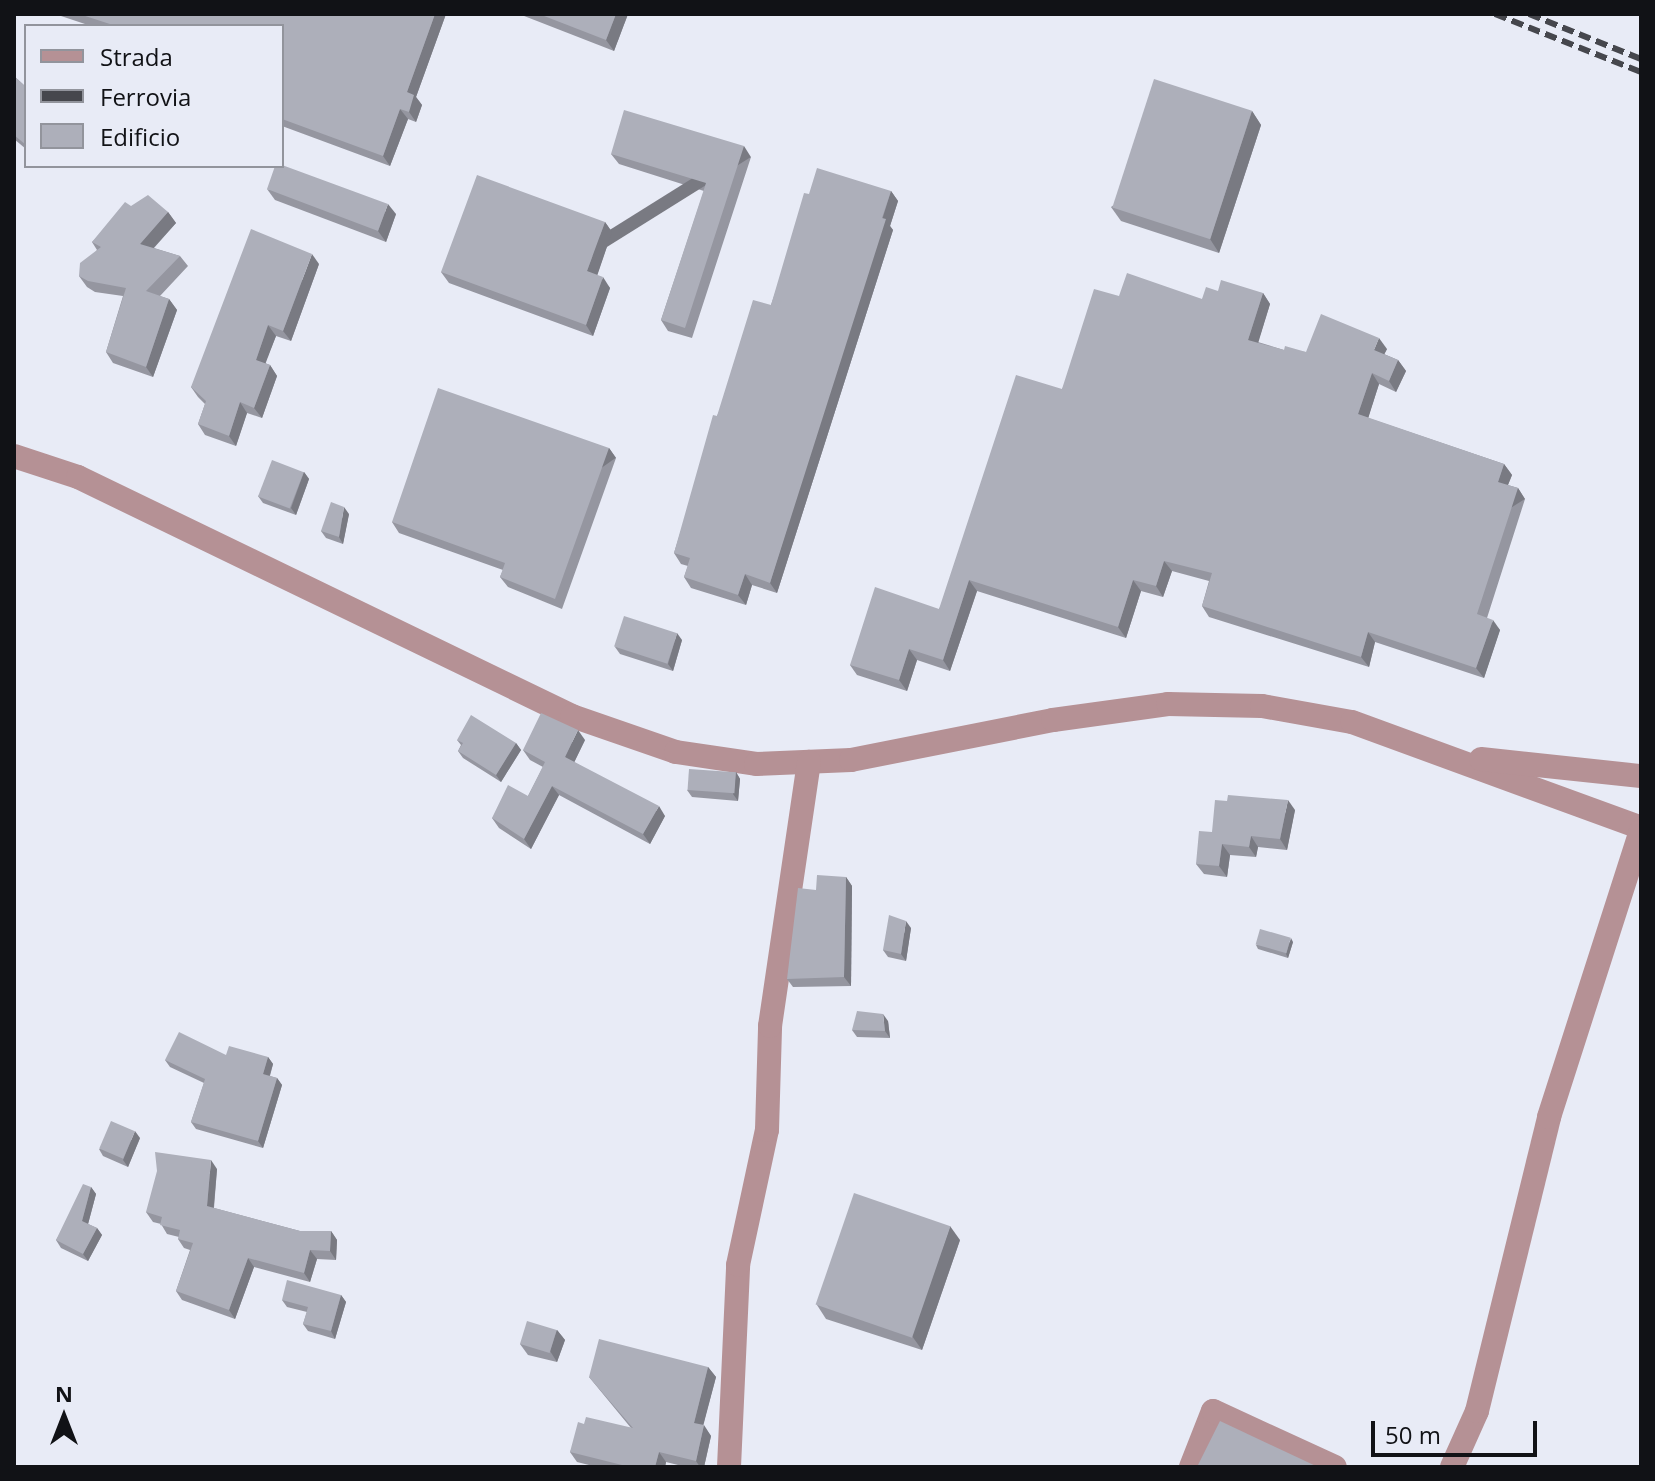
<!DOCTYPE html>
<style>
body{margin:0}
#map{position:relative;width:1655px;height:1481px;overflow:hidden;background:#e8ebf6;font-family:"Open Sans",sans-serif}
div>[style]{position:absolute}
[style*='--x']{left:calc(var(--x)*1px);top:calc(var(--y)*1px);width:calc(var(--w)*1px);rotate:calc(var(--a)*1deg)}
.minor>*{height:24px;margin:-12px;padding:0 12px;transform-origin:12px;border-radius:12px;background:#b59195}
.rail>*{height:6px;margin-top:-3px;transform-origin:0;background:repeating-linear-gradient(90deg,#46474d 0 12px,transparent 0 18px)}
.wall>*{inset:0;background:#9596a0}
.shaded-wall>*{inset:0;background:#797a82;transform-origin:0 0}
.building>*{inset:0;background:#adafba;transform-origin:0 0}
span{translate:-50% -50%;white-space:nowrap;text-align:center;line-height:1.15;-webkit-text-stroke:6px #e8ebf6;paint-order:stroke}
.frame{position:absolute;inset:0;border:16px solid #111216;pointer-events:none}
.legend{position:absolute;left:24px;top:24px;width:260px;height:144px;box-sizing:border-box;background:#e8ebf6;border:2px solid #92949c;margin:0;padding:10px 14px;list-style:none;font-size:24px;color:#111216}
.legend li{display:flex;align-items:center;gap:16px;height:40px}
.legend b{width:40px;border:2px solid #92949c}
.north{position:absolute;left:24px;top:1377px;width:80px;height:80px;-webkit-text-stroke:6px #e8ebf6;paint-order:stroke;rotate:0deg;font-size:22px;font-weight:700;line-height:32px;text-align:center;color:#111216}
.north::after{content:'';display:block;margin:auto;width:28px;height:36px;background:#111216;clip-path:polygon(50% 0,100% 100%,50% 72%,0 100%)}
.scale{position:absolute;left:1371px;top:1421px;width:166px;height:36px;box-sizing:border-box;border:4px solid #111216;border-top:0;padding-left:10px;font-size:24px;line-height:28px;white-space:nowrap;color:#111216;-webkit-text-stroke:6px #e8ebf6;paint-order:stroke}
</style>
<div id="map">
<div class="minor">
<div style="--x:14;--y:456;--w:67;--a:18.2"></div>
<div style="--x:78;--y:477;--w:549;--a:25.82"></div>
<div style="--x:572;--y:716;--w:110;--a:19.1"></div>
<div style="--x:676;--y:752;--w:81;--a:8.5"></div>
<div style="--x:756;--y:764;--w:95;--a:-2.4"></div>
<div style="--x:851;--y:760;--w:206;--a:-11.2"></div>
<div style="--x:1053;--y:720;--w:116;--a:-7.9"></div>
<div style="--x:1168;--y:704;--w:94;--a:1.2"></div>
<div style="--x:1262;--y:706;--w:91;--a:10.1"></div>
<div style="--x:1352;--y:722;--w:308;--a:20.1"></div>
<div style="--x:1481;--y:759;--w:161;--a:6.1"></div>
<div style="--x:729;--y:1467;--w:202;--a:-87.4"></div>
<div style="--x:738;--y:1265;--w:138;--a:-77.9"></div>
<div style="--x:767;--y:1130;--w:104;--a:-88.3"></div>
<div style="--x:770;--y:1026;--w:267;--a:-81.6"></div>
<div style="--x:1191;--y:1467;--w:60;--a:-68.6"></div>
<div style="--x:1213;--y:1411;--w:134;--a:24.7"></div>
<div style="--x:1452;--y:1467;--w:61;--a:-65.9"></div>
<div style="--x:1477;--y:1411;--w:303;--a:-76.2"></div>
<div style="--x:1549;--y:1117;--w:300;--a:-72.2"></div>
</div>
<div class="rail">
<div style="--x:1495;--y:14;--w:157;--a:21.7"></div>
<div style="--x:1529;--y:14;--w:121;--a:21.9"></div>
</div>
<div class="wall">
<div style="clip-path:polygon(55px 14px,446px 14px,416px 97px,422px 105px,416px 122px,408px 119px,390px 166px,282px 126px,282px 26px,91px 26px)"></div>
<div style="clip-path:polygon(519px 14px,628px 14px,614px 51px)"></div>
<div style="clip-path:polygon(14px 76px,26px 87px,26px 149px,14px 139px)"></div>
<div style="clip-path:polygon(1252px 111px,1261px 125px,1219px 253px,1121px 221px,1111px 207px)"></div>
<div style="clip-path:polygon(611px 154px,751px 157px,692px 338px,668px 331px,661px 320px,704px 191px,619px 164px)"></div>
<div style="clip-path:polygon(267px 189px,396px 214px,386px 242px,275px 200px)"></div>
<div style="clip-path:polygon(891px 191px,898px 201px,890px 226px,893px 230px,777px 593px,752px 585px,746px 605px,691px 588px,684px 577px,688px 566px,681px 564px,674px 553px,717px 416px,771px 305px,809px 194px)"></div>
<div style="clip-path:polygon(131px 206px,168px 212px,176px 223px,154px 248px,180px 256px,188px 266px,160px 296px,169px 299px,177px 310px,153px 377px,113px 363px,106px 352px,123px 296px,95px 292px,87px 287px,79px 276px,97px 250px,92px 242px)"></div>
<div style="clip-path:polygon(605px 222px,612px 232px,597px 275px,610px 288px,593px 336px,449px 283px,441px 272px)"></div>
<div style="clip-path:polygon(319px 264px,291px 341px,276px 336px,265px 363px,270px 365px,277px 376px,262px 418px,247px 413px,236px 446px,205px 435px,198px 424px,205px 404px,198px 397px,191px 387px)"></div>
<div style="clip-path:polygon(1218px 291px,1263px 293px,1270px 304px,1258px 342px,1284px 350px,1306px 352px,1387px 349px,1384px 354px,1398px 360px,1406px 371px,1396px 392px,1379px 384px,1368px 418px,1504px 464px,1512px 475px,1508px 485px,1518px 488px,1525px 499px,1487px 618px,1500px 630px,1484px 678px,1375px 642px,1369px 667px,1209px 617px,1202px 606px,1209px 581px,1172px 571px,1163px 597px,1141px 591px,1126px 638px,977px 591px,950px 671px,917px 660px,907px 691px,857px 675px,850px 665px,939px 609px,1062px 389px,1119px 296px,1202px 299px)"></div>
<div style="clip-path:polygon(609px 448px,616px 458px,562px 609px,508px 587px,500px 577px,503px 570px,399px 533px,392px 522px)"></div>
<div style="clip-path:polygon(304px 472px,309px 479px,296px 515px,263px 503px,258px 496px)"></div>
<div style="clip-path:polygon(349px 514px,343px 544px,326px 538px,321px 531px)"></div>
<div style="clip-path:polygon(682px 640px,673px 671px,620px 654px,615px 647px)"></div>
<div style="clip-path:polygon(457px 740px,516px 743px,521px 750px,501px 782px,463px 758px,458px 751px,461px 745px)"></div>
<div style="clip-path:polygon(585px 740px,574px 762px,665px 816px,650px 844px,559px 795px,531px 849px,499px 828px,492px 818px,528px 796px,543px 767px,530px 760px,523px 750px)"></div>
<div style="clip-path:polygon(736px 772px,740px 779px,738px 801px,692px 797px,687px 790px)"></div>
<div style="clip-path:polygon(1295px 810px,1287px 850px,1258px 847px,1256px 857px,1230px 855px,1227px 877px,1204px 874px,1196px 864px,1212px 832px)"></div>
<div style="clip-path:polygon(846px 877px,852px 886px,851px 986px,793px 987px,787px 979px,816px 890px)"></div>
<div style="clip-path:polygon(911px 928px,906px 961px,888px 957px,883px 950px)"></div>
<div style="clip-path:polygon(1293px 942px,1288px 958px,1258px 949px,1256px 945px)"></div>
<div style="clip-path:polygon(888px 1021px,890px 1038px,857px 1037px,852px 1030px)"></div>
<div style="clip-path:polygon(226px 1055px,268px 1057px,273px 1064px,270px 1076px,277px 1078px,282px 1085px,263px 1148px,196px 1129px,191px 1122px,204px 1083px,170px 1067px,165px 1060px)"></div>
<div style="clip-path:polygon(140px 1138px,128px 1167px,103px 1156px,99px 1149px)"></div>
<div style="clip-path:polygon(217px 1169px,214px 1208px,300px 1231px,331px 1231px,337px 1240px,336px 1260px,317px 1259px,310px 1282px,254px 1267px,235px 1319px,182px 1300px,176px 1291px,190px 1250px,184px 1248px,178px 1239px,179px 1237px,167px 1234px,161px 1224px,153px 1222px,146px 1212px)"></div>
<div style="clip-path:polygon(91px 1187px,96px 1194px,88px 1224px,97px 1228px,102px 1235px,88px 1261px,61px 1248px,56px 1240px)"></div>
<div style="clip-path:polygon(960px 1240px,922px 1350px,826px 1319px,817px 1305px)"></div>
<div style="clip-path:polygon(341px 1295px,346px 1302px,335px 1339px,308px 1331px,303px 1324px,307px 1312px,287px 1307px,282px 1300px)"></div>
<div style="clip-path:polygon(557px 1330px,565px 1340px,557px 1362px,528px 1355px,520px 1344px)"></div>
<div style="clip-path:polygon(708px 1367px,716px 1377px,703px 1425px,711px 1436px,704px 1467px,686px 1467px,666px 1462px,665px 1467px,597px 1467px,577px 1462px,570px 1452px,584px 1424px,631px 1428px,589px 1377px)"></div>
</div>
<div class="shaded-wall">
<div style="clip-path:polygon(435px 14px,446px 14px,416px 97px,422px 105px,416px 122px,409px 112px,407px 92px)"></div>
<div style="clip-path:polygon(616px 14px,628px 14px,614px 51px,606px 40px)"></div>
<div style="clip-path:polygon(400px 109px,408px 119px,390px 166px,383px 156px)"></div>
<div style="clip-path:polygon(1252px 111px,1261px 125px,1219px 253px,1210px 239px)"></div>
<div style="left:744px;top:146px;width:13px;height:191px;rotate:58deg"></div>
<div style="clip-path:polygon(891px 191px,898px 201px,890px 226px,893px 230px,777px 593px,770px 583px)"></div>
<div style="clip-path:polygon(388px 204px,396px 214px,386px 242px,378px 231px)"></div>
<div style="clip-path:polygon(168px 212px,176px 223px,148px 254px,140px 244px)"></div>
<div style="clip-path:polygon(605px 222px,612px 232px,595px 282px,587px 271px)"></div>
<div style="clip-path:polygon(312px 254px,319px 264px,291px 341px,283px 331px)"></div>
<div style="clip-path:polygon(603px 277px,610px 288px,593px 336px,586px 325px)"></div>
<div style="clip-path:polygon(1263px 293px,1270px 304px,1256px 350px,1248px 340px)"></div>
<div style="clip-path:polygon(169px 299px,177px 310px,153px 377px,146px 367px)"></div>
<div style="clip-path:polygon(268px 325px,276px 336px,263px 370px,256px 360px)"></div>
<div style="clip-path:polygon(1379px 338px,1387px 349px,1381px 361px,1374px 350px)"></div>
<div style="clip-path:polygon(1398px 360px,1406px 371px,1396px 392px,1389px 381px)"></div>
<div style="clip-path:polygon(270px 365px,277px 376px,262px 418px,254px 408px)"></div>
<div style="clip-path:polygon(1372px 373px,1379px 384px,1366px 425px,1358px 414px)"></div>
<div style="clip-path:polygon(240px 402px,247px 413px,236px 446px,229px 436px)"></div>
<div style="left:609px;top:448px;width:12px;height:160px;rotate:55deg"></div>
<div style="clip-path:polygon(1504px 464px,1512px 475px,1505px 492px,1498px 482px)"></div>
<div style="clip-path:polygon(304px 472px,309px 479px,296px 515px,291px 508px)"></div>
<div style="left:1518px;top:488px;width:13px;height:133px;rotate:58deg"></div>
<div style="clip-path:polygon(344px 507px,349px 514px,343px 544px,339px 537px)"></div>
<div style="clip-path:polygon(1164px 561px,1172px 571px,1163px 597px,1156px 586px)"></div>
<div style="clip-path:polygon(745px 574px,752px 585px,746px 605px,738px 595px)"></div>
<div style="clip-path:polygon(969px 580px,977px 591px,950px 671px,943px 660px)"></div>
<div style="clip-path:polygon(1133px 580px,1141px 591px,1126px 638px,1118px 627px)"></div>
<div style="clip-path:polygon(1493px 620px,1500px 630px,1484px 678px,1476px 668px)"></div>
<div style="clip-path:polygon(1368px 632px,1375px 642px,1369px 667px,1361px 657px)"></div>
<div style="clip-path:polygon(677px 633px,682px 640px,673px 671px,668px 664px)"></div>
<div style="clip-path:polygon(909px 649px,917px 660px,907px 691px,899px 680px)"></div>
<div style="clip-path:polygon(578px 730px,585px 740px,572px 767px,565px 757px)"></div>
<div style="clip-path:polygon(516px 743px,521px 750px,501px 782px,496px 775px)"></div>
<div style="clip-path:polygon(736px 772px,740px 779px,738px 801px,733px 794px)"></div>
<div style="clip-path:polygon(552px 786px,559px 795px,531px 849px,524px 839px)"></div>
<div style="clip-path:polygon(1288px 800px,1295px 810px,1287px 850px,1280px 839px)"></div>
<div style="clip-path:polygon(659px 806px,665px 816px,650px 844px,643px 834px)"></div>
<div style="clip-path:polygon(1251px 836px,1258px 847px,1256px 857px,1249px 847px)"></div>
<div style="clip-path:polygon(1222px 844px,1230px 855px,1227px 877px,1219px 866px)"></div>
<div style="clip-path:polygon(846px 877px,852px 886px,851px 986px,844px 977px)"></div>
<div style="clip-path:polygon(906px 921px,911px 928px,906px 961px,901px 954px)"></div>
<div style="clip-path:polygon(1291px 938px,1293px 942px,1288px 958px,1286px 954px)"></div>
<div style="clip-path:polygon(883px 1014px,888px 1021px,890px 1038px,885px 1031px)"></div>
<div style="clip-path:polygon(268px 1057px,273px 1064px,268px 1081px,263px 1074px)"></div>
<div style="clip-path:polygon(277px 1078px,282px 1085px,263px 1148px,258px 1141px)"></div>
<div style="clip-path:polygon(135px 1131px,140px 1138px,128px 1167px,123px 1160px)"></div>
<div style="clip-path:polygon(211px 1160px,217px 1169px,213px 1215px,207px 1206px)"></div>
<div style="clip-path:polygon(91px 1187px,96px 1194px,87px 1228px,82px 1221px)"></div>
<div style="clip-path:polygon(950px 1226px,960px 1240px,922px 1350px,912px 1336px)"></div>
<div style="clip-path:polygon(97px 1228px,102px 1235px,88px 1261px,83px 1254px)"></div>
<div style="clip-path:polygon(331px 1231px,337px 1240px,336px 1260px,330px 1251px)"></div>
<div style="clip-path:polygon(310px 1250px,317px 1259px,310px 1282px,304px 1273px)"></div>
<div style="clip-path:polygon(248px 1258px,254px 1267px,235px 1319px,229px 1310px)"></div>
<div style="clip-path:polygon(341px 1295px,346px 1302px,335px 1339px,331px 1331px)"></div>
<div style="clip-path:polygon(557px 1330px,565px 1340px,557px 1362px,550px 1351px)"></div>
<div style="clip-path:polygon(708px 1367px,716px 1377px,701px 1434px,694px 1423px)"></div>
<div style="clip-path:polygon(704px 1425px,711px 1436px,704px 1467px,700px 1467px,696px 1461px)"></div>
<div style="clip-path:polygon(659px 1452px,666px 1462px,665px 1467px,655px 1467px)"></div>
</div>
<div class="building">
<div style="clip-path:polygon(79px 14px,435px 14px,407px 92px,414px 95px,409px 112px,400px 109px,383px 156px,282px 119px,282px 26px,116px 26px)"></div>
<div style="clip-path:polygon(539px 14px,616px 14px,606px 40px)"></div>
<div style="clip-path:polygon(14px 76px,26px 87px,26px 145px,14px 135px)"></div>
<div style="left:1154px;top:79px;width:103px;height:135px;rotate:18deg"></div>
<div style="clip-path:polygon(624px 110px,744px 146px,685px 328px,661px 320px,706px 183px,611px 154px)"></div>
<div style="clip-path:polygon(282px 165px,388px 204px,378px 231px,267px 189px,275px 166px,282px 166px)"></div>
<div style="clip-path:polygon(817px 168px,891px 191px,882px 218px,886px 219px,770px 583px,745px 574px,738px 595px,684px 577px,690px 558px,674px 553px,713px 415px,717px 416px,753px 300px,771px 305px,804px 193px,809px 194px)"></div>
<div style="clip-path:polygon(477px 175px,605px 222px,587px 271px,603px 277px,586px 325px,441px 272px)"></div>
<div style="clip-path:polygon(148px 195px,168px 212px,140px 244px,180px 256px,146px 291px,169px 299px,146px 367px,106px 352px,126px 288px,88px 281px,79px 276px,80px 263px,101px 247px,92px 242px,125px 202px,131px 206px)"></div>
<div style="clip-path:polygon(251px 229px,312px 254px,283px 331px,268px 325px,256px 360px,270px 365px,254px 408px,240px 402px,229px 436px,198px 424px,206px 401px,191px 387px)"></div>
<div style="clip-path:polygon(1127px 273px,1202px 299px,1206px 287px,1218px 291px,1221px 280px,1263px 293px,1248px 340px,1284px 350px,1285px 346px,1306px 352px,1321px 314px,1379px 338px,1374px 350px,1398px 360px,1389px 381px,1372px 373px,1358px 414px,1504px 464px,1498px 482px,1518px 488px,1477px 614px,1493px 620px,1476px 668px,1368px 632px,1361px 657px,1202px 606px,1212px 573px,1164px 561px,1156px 586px,1133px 580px,1118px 627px,969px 580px,943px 660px,909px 649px,899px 680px,850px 665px,875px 587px,939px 609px,1016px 375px,1062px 389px,1094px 289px,1119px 296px)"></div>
<div style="clip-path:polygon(438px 388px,609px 448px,555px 599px,500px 577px,505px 563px,392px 522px)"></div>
<div style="left:272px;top:460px;width:34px;height:39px;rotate:21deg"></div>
<div style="clip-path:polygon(331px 502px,344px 507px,339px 537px,321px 531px)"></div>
<div style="left:624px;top:616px;width:56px;height:32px;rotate:18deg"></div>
<div style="clip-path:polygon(541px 713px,578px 730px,565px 757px,659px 806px,643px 834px,552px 786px,524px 839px,492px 818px,508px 785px,528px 796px,545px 762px,523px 750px)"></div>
<div style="clip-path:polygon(471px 715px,516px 743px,496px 775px,458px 751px,463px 743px,457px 740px)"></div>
<div style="left:689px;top:769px;width:47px;height:21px;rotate:4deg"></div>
<div style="clip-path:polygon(1228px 795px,1288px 800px,1280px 839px,1251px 836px,1249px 847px,1222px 844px,1219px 866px,1196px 864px,1199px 831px,1212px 832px,1215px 800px,1227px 801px)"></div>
<div style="clip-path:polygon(817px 875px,846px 877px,844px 977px,787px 979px,798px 888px,816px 890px)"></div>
<div style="clip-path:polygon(889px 915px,906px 921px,901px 954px,883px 950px)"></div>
<div style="left:1260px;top:929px;width:32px;height:16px;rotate:16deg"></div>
<div style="clip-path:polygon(857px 1011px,883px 1014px,885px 1031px,852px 1030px)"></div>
<div style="clip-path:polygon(179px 1032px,226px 1055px,229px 1046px,268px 1057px,263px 1074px,277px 1078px,258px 1141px,191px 1122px,205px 1079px,165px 1060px)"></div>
<div style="left:111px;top:1121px;width:26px;height:30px;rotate:23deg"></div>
<div style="clip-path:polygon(155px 1152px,211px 1160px,207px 1206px,300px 1231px,331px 1231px,330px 1251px,310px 1250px,304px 1273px,248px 1258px,229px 1310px,176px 1291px,193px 1243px,178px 1239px,180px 1230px,160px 1225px,162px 1217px,146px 1212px,157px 1171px)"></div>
<div style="clip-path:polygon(83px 1184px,91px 1187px,82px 1221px,97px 1228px,83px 1254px,56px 1240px)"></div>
<div style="left:854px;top:1193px;width:102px;height:118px;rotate:19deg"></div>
<div style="clip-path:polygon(287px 1280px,341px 1295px,331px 1331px,303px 1324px,308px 1307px,282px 1300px)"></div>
<div style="left:527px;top:1321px;width:31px;height:24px;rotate:17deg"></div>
<div style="clip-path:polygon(599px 1339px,708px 1367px,694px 1423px,704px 1425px,696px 1461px,659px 1452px,655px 1467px,630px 1467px,570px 1452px,578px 1422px,584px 1424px,586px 1417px,633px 1428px,589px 1377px)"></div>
<div style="clip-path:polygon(1220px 1421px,1318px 1467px,1197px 1467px)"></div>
</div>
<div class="frame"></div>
<ul class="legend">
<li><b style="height:10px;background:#b59195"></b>Strada</li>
<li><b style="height:10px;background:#46474d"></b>Ferrovia</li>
<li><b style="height:22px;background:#adafba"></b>Edificio</li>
</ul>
<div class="north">N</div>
<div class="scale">50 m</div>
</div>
